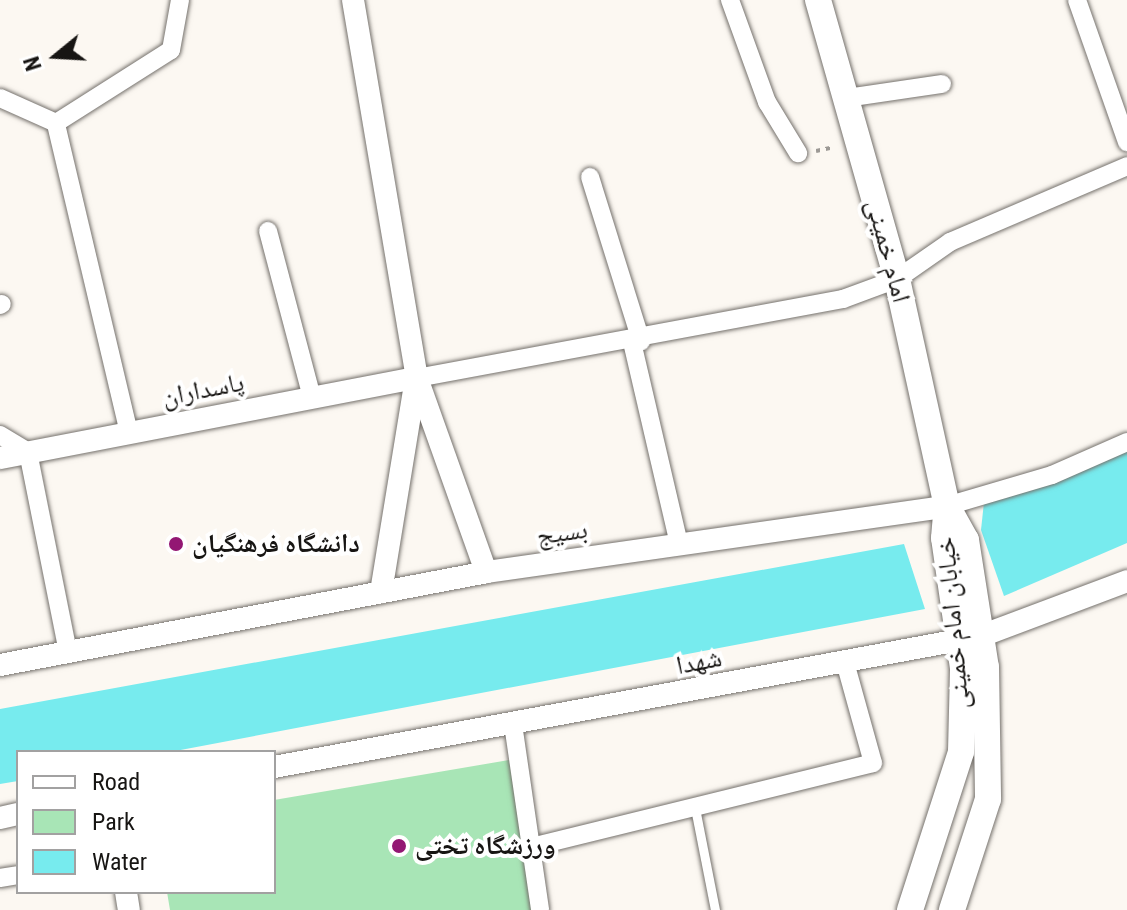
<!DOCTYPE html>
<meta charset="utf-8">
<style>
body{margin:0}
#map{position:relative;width:1127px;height:910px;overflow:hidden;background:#fcf8f2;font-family:"Roboto Condensed","Noto Naskh Arabic",sans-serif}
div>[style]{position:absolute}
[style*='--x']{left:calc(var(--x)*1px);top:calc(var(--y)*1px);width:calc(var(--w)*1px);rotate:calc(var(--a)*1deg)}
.green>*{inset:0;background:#a8e5b6}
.water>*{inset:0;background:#77ebee}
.path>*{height:4px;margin-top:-2px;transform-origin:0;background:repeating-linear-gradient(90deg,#9c9995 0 4px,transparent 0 10px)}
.roads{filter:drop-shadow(0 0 2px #75716c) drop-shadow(0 0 2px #75716c)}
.service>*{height:9px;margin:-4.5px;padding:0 4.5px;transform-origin:4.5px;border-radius:4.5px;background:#fff}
.minor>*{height:18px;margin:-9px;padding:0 9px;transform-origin:9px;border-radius:9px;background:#fff}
.tertiary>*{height:22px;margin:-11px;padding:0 11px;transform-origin:11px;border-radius:11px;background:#fff}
.secondary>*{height:26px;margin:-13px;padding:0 13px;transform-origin:13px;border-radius:13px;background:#fff}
.dots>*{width:22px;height:22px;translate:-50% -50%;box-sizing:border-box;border:4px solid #fff;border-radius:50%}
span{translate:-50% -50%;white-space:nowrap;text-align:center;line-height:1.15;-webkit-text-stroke:8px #fff;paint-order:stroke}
.street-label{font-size:26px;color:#171513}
.poi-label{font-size:26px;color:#171513;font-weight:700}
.left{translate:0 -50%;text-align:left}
.legend{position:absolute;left:16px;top:750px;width:260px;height:144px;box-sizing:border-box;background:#fff;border:2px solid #a2a1a1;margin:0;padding:10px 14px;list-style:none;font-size:24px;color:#171513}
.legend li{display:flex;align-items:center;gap:16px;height:40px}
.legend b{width:40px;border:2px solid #a2a1a1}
.north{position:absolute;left:16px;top:16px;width:80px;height:80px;-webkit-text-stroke:6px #fff;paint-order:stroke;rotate:252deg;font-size:22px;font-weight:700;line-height:32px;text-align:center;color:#171513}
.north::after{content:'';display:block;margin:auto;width:28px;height:36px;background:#171513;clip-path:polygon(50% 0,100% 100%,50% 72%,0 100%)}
</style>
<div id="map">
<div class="green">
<div style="clip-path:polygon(509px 760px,535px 910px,170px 910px,167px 892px,274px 892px,274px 800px)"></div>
</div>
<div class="water">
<div style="clip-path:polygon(1127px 448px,1127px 543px,1004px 596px,981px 530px,984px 502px)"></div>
<div style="clip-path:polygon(904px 544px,925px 609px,170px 752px,18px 752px,18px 781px,0 784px,0 709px)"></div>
</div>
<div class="path">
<div style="--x:816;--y:151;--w:19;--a:-12"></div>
</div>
<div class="roads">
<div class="service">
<div style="--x:695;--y:808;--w:104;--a:78.9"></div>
</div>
<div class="minor">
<div style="--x:730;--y:0;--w:109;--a:70.1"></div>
<div style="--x:767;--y:102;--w:60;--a:58.7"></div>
<div style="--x:1077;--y:0;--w:151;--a:70.6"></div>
<div style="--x:0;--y:98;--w:61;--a:24.1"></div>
<div style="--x:846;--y:98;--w:97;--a:-8.3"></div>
<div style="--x:590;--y:177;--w:172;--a:72.7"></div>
<div style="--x:268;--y:231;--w:173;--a:75.2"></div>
<div style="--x:0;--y:305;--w:2;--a:-27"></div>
<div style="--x:632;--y:342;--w:207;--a:76.9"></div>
<div style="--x:417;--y:378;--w:433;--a:-10.5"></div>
<div style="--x:843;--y:299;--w:58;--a:-20.3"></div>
<div style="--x:897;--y:279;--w:65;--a:-34.9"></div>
<div style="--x:950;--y:242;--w:193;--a:-23.2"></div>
<div style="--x:129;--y:433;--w:318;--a:-103.3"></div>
<div style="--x:56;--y:123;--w:136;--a:-32.4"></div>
<div style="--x:171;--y:50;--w:51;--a:-79.8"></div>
<div style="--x:0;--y:435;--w:33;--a:31"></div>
<div style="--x:28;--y:452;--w:204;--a:78.7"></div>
<div style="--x:947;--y:506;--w:109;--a:-16.4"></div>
<div style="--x:1052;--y:475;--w:82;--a:-23.7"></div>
<div style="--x:513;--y:724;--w:188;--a:81.7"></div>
<div style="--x:531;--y:847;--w:352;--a:-13.8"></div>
<div style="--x:873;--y:763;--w:105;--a:-105.5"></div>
<div style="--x:0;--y:878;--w:18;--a:-9"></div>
</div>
<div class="tertiary">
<div style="--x:353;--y:0;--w:383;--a:80.4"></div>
<div style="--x:417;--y:378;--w:206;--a:70.4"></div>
<div style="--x:0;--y:458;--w:425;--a:-10.9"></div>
<div style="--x:381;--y:592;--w:216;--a:-80.7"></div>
<div style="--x:0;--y:665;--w:495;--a:-10.8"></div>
<div style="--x:486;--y:572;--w:466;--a:-8.1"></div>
<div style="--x:274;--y:767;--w:719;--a:-10.5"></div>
<div style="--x:981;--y:636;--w:156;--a:-20.6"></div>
<div style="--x:0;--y:818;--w:18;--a:-13"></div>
<div style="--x:126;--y:892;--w:18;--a:81"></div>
</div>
<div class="secondary">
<div style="--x:818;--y:0;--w:290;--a:74.2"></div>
<div style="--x:897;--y:279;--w:232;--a:77.6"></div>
<div style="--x:910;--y:910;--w:166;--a:-72.1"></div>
<div style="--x:961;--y:752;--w:84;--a:-88.6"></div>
<div style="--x:963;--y:668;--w:131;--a:-98.3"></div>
<div style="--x:944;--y:538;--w:32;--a:-85"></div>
<div style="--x:947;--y:506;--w:39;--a:61"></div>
<div style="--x:966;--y:540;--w:129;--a:81.1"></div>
<div style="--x:986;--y:667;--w:132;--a:89.1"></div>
<div style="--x:988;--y:799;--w:117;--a:108"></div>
</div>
</div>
<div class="dots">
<div style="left:176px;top:544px;background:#931773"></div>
<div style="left:399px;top:846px;background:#931773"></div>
</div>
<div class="street-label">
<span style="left:888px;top:251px;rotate:75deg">امام خمینی</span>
<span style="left:203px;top:390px;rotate:-11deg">پاسداران</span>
<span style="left:562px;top:533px;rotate:-8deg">بسیج</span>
<span style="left:953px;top:623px;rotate:-95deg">خیابان امام خمینی</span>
<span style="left:699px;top:662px;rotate:-11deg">شهدا</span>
</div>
<div class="poi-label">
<span class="left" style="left:192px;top:544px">دانشگاه فرهنگیان</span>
<span class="left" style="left:415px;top:846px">ورزشگاه تختی</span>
</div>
<ul class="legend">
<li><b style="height:10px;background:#fff"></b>Road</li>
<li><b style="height:22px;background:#a8e5b6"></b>Park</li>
<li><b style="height:22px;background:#77ebee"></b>Water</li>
</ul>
<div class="north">N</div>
</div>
